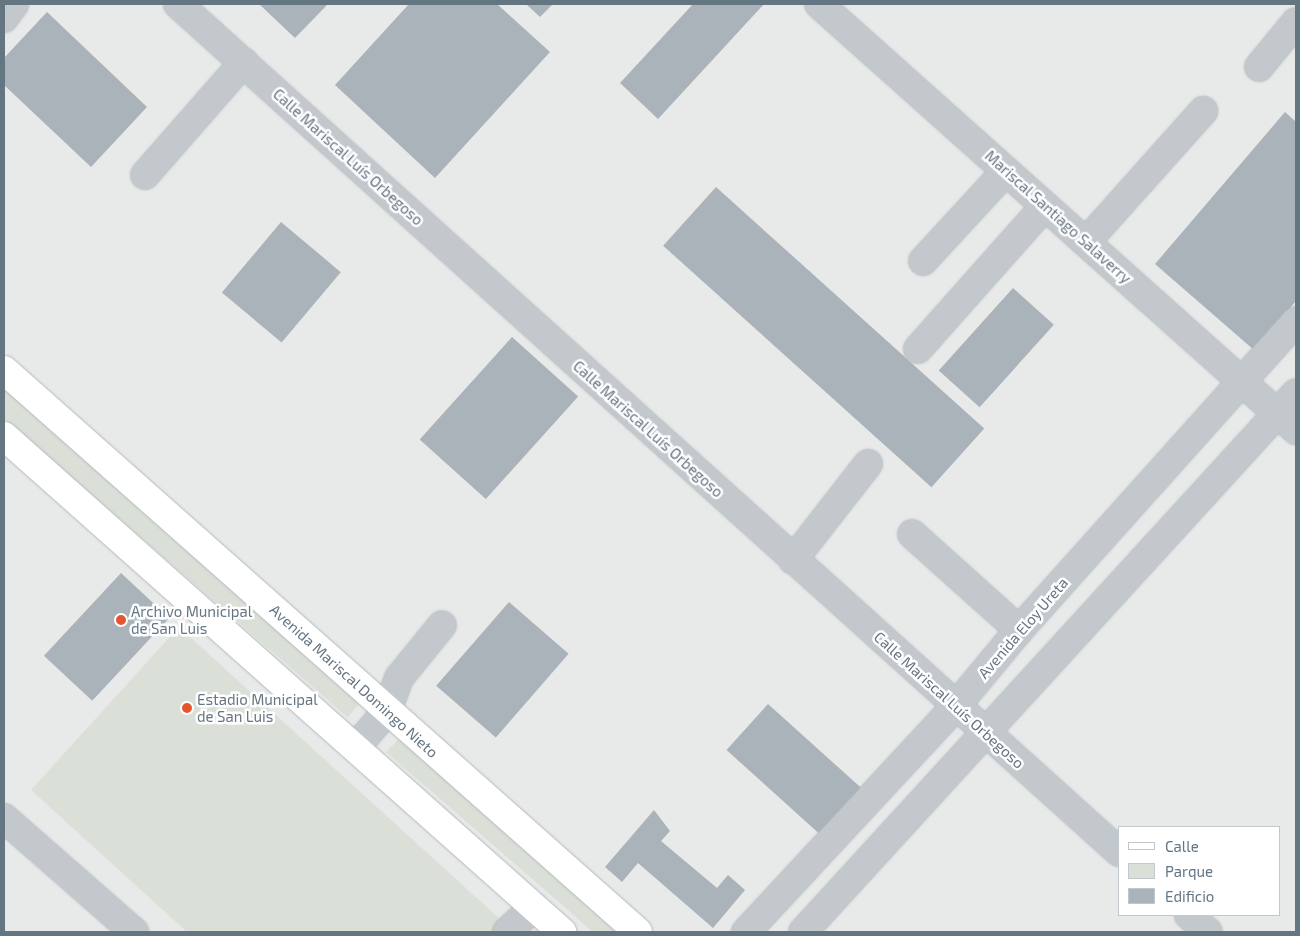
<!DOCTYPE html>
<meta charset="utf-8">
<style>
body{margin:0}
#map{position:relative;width:1300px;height:936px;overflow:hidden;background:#fafaf8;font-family:"Exo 2",sans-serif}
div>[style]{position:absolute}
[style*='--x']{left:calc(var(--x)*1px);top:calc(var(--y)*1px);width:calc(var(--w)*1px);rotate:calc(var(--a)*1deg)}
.built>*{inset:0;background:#e8e9e9}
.green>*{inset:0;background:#dadfd7;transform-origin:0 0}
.building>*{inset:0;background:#aab3b9;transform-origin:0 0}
.roads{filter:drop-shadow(0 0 1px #b5babe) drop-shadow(0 0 1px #b5babe)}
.minor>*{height:28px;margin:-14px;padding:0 14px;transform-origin:14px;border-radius:14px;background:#c3c8cc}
.major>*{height:28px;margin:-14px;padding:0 14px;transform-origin:14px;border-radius:14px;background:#fff}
.dots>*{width:14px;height:14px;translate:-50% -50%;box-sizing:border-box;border:2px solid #fff;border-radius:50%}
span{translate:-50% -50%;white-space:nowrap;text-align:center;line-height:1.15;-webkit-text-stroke:5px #fff;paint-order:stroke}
.street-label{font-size:15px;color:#657683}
.poi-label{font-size:15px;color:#657683}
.left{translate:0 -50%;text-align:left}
.frame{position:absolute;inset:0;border:5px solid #657683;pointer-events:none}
.legend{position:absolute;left:1118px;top:826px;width:162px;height:90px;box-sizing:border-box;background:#fff;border:1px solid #c1c8cd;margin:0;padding:6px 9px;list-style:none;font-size:15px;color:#657683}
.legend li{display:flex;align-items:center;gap:10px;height:25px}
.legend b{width:25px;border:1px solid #c1c8cd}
</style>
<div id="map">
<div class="built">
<div style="clip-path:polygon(evenodd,4px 4px,1296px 4px,1296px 932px,4px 932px,4px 4px,1119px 827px,1279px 827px,1279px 915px,1119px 915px,1119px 827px)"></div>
</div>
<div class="green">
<div style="left:4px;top:384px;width:478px;height:26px;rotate:41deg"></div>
<div style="clip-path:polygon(179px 627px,514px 932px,187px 932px,31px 790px)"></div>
<div style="clip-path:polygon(406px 732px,630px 932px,593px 932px,386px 752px)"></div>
</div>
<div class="building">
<div style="clip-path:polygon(259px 4px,328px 4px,295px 38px)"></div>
<div style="clip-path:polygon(409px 4px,497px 4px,550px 52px,435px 178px,335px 85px)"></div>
<div style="clip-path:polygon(526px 4px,553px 4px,540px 17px)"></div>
<div style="clip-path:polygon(693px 4px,764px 4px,658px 119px,620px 83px)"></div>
<div style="clip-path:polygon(47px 12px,147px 107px,91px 167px,4px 85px,4px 58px)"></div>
<div style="clip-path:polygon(1285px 112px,1296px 122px,1296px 301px,1254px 350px,1155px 264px)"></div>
<div style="left:716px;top:187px;width:361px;height:79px;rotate:42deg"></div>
<div style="left:281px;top:222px;width:78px;height:92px;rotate:40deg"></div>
<div style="left:1013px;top:288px;width:55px;height:111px;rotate:42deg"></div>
<div style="left:512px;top:337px;width:89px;height:138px;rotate:42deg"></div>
<div style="left:121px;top:573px;width:66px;height:113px;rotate:43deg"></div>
<div style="left:509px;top:602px;width:79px;height:111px;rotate:41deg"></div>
<div style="left:768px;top:704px;width:126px;height:62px;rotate:42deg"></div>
<div style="clip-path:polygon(654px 810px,670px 831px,661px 841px,717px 888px,728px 875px,745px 890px,713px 928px,638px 863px,622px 882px,605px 867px)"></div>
</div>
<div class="roads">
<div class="minor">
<div style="--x:178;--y:4;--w:1267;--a:42.02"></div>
<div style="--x:819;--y:4;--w:640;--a:41.77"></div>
<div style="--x:4;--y:18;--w:17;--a:-54"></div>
<div style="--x:1259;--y:67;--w:58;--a:-50.6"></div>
<div style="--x:145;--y:175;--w:150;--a:-48.8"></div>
<div style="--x:1086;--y:242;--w:176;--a:-48.2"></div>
<div style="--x:923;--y:261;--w:122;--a:-47.3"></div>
<div style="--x:918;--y:349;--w:191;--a:-48.4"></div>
<div style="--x:912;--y:534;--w:144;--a:41.9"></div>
<div style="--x:793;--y:560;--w:122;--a:-52"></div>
<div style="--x:355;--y:748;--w:49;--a:-49.1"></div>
<div style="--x:387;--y:711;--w:35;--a:-70"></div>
<div style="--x:399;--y:678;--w:68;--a:-50.9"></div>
<div style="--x:4;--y:818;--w:173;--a:41.2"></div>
<div style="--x:1189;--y:915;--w:25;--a:42"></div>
<div style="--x:507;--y:932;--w:37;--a:-43"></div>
<div style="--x:746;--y:932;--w:309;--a:-47.1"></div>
<div style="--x:956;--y:706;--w:99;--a:-50.3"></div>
<div style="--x:1019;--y:630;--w:415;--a:-48.1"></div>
<div style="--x:803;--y:932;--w:730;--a:-47.55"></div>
</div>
<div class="major">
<div style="--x:4;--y:370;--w:847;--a:41.55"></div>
<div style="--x:4;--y:436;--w:747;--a:41.63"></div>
</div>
</div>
<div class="dots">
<div style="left:121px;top:620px;background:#e4572e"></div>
<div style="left:187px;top:708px;background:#e4572e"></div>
</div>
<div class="street-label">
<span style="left:348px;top:157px;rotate:42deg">Calle Mariscal Luís Orbegoso</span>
<span style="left:1058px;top:217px;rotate:42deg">Mariscal Santiago Salaverry</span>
<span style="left:648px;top:429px;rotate:42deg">Calle Mariscal Luís Orbegoso</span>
<span style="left:1023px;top:628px;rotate:-49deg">Avenida Eloy Ureta</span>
<span style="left:354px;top:681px;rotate:42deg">Avenida Mariscal Domingo Nieto</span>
<span style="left:949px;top:700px;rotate:42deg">Calle Mariscal Luís Orbegoso</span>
</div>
<div class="poi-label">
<span class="left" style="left:131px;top:620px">Archivo Municipal<br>de San Luis</span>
<span class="left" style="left:197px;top:708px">Estadio Municipal<br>de San Luis</span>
</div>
<div class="frame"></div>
<ul class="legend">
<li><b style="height:6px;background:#fff"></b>Calle</li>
<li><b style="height:14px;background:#dadfd7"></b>Parque</li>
<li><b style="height:14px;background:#aab3b9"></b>Edificio</li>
</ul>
</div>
